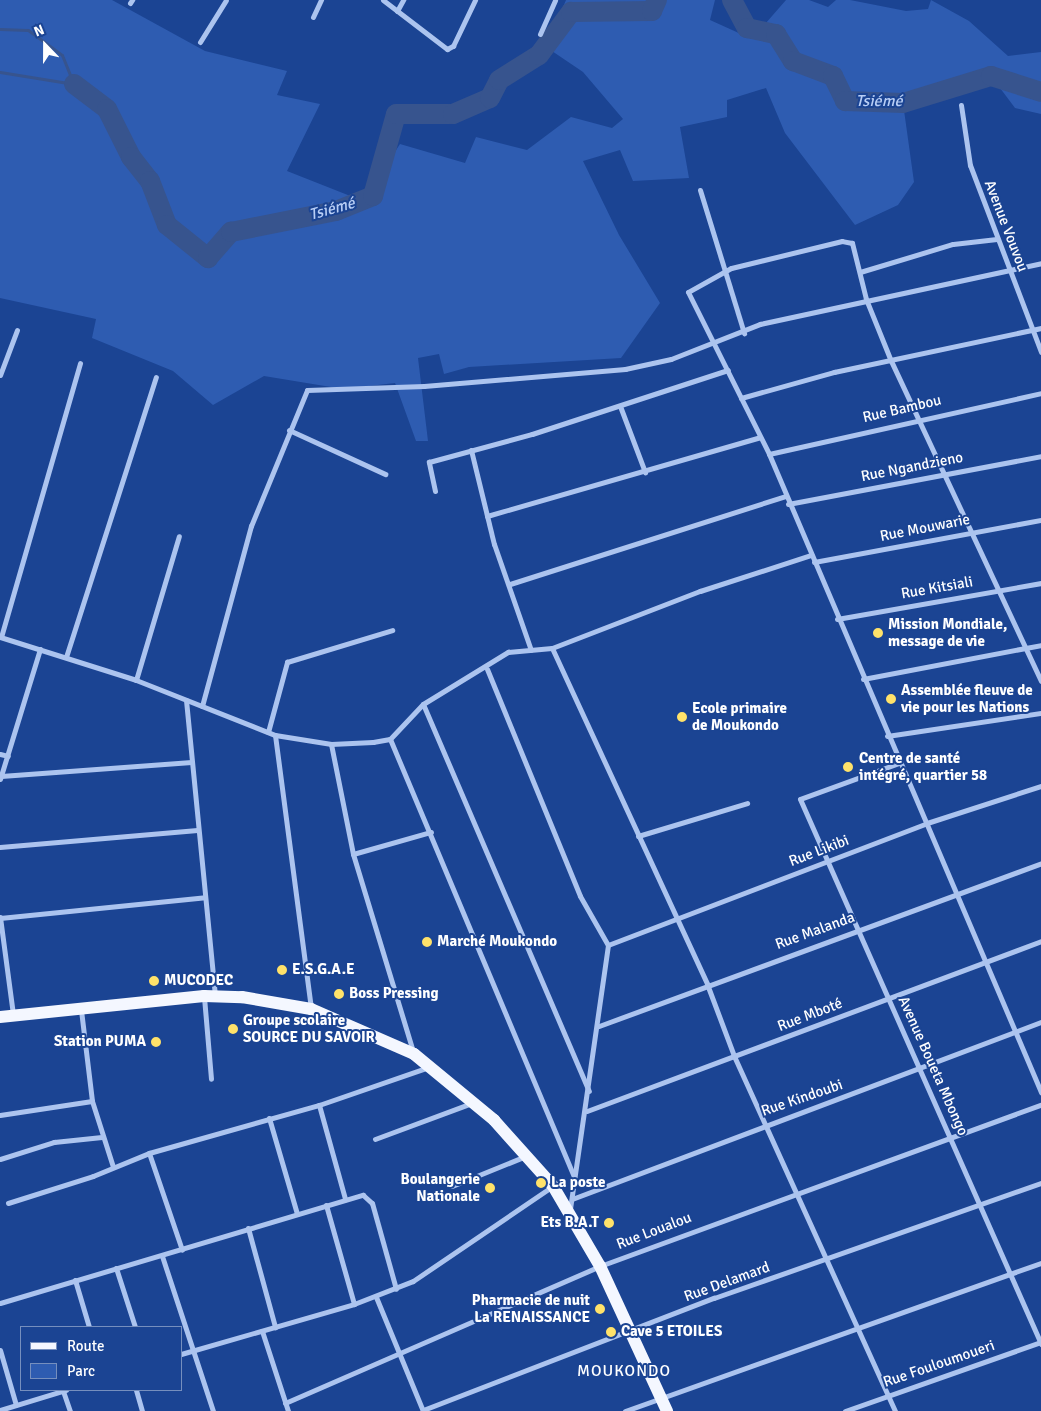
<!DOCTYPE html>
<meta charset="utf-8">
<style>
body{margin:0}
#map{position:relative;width:1041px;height:1411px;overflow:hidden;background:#1b4493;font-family:Signika,sans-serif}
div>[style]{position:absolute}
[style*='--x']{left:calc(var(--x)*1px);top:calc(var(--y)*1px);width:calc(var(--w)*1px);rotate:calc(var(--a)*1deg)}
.green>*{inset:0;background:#2e5cb1}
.stream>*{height:3px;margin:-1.5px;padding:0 1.5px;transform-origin:1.5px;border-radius:1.5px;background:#37548e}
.river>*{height:20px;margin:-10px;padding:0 10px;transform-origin:10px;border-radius:10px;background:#37548e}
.minor>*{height:5px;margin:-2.5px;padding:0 2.5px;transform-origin:2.5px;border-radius:2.5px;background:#acc4ef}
.primary>*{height:12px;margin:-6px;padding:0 6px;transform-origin:6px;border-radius:6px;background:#f4f7ff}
.dots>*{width:14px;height:14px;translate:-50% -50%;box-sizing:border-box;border:2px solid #1b4493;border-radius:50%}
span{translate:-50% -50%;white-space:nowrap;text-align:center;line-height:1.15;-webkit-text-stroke:4px #1b4493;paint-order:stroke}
.street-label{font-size:15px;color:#fff}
.poi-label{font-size:15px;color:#fff;font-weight:700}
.left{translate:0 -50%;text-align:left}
.right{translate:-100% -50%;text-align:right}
.water-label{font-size:16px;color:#b8cef6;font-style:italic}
.neighbourhood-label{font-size:16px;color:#fff;letter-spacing:1px}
.legend{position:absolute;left:20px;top:1326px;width:162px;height:65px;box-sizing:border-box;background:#1b4493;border:1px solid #768fbe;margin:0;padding:6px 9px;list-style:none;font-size:15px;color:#fff}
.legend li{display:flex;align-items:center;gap:10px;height:25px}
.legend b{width:25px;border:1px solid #768fbe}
.north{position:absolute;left:20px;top:20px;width:50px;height:50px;-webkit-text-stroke:4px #1b4493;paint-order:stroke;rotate:338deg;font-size:14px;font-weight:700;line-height:20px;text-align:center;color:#fff}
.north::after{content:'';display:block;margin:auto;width:18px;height:22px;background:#fff;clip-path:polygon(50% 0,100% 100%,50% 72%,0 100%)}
</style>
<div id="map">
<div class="green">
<div style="clip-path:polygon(0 0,112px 0,205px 51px,287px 71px,277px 95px,320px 104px,287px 171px,363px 201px,400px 144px,465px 163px,476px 137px,527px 150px,571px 117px,612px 128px,623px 119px,583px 72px,546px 47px,566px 0,715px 0,710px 20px,752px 39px,786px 0,809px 0,828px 7px,836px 0,850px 0,906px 11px,928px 9px,931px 0,969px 21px,1008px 56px,1041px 52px,1041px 114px,1015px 108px,991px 76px,903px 103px,914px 182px,898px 205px,855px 225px,785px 133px,766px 88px,727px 100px,727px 117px,680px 127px,689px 178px,633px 181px,620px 150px,583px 161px,619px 235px,660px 303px,621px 358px,469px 367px,444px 374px,439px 354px,418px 358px,428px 441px,416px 441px,395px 383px,343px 389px,264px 376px,213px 405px,173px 371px,92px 338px,96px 319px,0 298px)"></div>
</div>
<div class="stream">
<div style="--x:0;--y:29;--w:28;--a:2"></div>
<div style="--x:28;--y:30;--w:42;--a:36.3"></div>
<div style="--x:62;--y:55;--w:31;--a:68"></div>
<div style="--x:0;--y:72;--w:75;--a:9.2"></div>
</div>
<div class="river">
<div style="--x:732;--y:0;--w:32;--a:62"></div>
<div style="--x:747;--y:28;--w:30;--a:12"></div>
<div style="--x:776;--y:34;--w:32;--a:58"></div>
<div style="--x:793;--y:61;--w:43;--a:20.6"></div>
<div style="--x:833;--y:76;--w:28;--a:64"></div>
<div style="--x:845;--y:101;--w:58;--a:2"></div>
<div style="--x:903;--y:103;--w:92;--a:-17.1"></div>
<div style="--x:991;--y:76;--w:52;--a:17.7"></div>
<div style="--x:74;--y:84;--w:41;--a:37.1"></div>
<div style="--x:107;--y:109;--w:54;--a:63.4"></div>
<div style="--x:131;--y:157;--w:31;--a:52"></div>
<div style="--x:150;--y:181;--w:47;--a:68.9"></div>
<div style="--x:167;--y:225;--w:53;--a:38.8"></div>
<div style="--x:208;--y:258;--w:35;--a:-49"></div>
<div style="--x:231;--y:232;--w:107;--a:-11.3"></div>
<div style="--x:336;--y:211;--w:40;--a:-22"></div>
<div style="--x:373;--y:196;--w:85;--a:-74.3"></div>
<div style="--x:396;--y:114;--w:57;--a:0"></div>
<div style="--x:453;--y:114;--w:40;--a:-23.4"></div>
<div style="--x:490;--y:98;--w:20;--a:-63"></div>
<div style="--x:499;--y:80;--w:47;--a:-32"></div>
<div style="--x:539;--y:55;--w:54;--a:-53.3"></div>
<div style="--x:571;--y:12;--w:81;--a:-0.7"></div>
<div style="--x:652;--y:11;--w:12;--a:-66"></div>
</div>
<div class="minor">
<div style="--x:383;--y:0;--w:81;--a:37.4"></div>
<div style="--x:447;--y:49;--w:7;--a:-27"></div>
<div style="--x:453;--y:46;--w:51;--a:-64.4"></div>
<div style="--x:130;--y:3;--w:4;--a:-56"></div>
<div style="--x:397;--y:11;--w:13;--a:-61"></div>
<div style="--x:313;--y:17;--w:19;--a:-65"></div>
<div style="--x:540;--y:34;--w:37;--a:-66"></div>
<div style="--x:200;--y:42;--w:49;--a:-58.2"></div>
<div style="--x:961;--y:105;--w:61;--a:81.5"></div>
<div style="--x:970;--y:165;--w:200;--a:69.2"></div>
<div style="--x:700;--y:190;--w:150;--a:72.9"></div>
<div style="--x:860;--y:272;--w:97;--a:-16.8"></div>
<div style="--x:953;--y:244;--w:44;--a:-6.5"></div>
<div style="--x:0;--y:375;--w:48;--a:-69.3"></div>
<div style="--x:741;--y:398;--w:97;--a:-15.6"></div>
<div style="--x:834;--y:372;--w:212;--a:-12"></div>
<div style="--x:620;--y:406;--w:71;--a:69.3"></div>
<div style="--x:289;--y:430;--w:106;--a:24.6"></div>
<div style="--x:471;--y:450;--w:97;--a:76.3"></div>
<div style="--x:494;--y:544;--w:112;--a:70.8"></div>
<div style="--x:769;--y:454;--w:279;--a:-12.6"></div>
<div style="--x:435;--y:491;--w:30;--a:-102"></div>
<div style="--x:429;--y:462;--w:107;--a:-15.2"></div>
<div style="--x:532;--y:434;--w:206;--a:-18.1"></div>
<div style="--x:788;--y:504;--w:258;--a:-10.7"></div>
<div style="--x:487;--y:516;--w:284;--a:-16.1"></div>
<div style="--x:814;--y:562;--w:231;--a:-10.5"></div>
<div style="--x:510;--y:584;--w:289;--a:-17.7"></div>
<div style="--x:837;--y:619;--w:207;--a:-10"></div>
<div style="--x:0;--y:637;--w:143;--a:17.5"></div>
<div style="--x:136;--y:680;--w:149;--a:21.6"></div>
<div style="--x:275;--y:735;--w:57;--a:9.1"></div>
<div style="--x:331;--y:744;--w:42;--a:-2.7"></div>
<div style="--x:373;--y:742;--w:17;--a:-10"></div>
<div style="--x:390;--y:739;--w:48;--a:-46.7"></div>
<div style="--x:423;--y:704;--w:100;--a:-31.5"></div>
<div style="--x:508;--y:652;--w:44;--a:-5.2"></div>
<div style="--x:552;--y:648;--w:159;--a:-21.1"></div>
<div style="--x:700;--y:591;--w:117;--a:-18"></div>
<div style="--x:1;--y:637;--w:285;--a:-73.9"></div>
<div style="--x:552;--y:648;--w:370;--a:65.2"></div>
<div style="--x:707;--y:984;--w:77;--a:69.4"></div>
<div style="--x:734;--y:1056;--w:390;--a:65.6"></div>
<div style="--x:66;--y:657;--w:294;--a:-72.2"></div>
<div style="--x:487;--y:669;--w:245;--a:67.7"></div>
<div style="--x:580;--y:896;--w:56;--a:60.3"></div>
<div style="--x:608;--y:945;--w:266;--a:98.2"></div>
<div style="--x:863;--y:679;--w:181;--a:-10.8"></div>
<div style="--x:136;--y:680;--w:150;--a:-73.4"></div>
<div style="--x:1041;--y:681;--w:353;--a:-115.1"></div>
<div style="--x:891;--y:361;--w:67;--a:-112"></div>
<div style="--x:866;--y:299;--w:58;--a:-104"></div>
<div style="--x:852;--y:243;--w:10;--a:-169"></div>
<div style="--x:842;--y:241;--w:114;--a:166.3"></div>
<div style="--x:731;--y:268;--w:49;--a:150.8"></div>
<div style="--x:688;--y:292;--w:181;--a:63.4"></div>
<div style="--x:769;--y:454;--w:694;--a:66.91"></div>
<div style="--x:186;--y:700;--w:296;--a:84.4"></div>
<div style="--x:423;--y:704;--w:421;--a:66.8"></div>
<div style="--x:202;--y:706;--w:187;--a:-74.8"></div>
<div style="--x:251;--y:526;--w:147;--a:-67.6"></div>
<div style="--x:307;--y:390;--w:117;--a:-2"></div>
<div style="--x:424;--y:386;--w:202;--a:-4.8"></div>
<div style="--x:625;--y:369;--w:47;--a:-12.3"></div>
<div style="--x:671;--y:359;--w:96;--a:-21.5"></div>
<div style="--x:760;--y:324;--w:288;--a:-12.2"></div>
<div style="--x:268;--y:732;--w:73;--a:-74.8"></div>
<div style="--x:287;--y:662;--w:110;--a:-16.9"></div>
<div style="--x:275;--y:735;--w:276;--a:82.5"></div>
<div style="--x:887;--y:736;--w:156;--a:-8.5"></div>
<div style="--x:390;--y:739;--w:475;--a:67.2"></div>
<div style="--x:331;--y:744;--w:112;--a:78.7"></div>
<div style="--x:353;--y:854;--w:206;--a:73.1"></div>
<div style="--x:0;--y:754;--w:8;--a:14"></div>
<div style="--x:899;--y:763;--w:105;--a:160"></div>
<div style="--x:800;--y:799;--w:596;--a:66.14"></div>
<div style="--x:1;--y:776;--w:191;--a:-4.2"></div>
<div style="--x:0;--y:779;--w:136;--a:-72.9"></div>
<div style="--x:638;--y:836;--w:114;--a:-16.8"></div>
<div style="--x:0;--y:847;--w:198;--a:-4.9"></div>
<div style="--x:353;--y:854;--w:81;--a:-15.8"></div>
<div style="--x:0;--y:917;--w:99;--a:82.4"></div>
<div style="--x:0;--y:918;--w:206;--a:-5.8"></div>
<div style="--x:608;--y:945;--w:342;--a:-20.9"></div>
<div style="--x:927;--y:823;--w:120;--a:-18"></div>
<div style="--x:204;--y:997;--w:82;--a:85.1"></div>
<div style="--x:81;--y:1010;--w:92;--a:83.1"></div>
<div style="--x:92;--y:1101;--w:69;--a:72.3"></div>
<div style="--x:599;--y:1026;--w:471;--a:-20.2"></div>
<div style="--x:319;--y:1105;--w:98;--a:74.5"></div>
<div style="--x:587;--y:1111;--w:485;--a:-20.5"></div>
<div style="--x:0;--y:1115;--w:93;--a:-8.7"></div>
<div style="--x:269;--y:1118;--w:100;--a:73.7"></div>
<div style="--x:375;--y:1139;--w:103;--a:-20.4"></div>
<div style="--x:149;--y:1153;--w:102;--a:71.2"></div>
<div style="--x:0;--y:1159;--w:57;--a:-17.5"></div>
<div style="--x:54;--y:1142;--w:48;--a:-5.9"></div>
<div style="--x:452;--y:1186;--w:80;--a:-22.1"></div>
<div style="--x:572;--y:1199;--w:501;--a:-20.68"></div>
<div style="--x:8;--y:1203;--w:89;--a:-17.6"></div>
<div style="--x:93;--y:1176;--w:61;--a:-22.3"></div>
<div style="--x:149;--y:1153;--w:177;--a:-15.8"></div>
<div style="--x:319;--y:1105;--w:116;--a:-19.1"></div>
<div style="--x:326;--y:1205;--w:103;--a:74.2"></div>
<div style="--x:248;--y:1228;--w:103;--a:74.7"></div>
<div style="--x:162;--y:1256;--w:163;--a:71.8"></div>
<div style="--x:116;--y:1268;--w:62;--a:72.1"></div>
<div style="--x:75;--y:1280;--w:49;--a:73.4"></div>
<div style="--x:376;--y:1297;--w:123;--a:67.6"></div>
<div style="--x:0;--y:1303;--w:379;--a:-16.6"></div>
<div style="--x:363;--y:1195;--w:12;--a:42"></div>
<div style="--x:372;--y:1203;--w:89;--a:74.4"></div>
<div style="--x:262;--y:1331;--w:84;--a:72"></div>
<div style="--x:0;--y:1350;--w:57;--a:73.8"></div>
<div style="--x:181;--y:1354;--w:180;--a:-16.1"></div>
<div style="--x:354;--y:1304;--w:63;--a:-21.3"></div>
<div style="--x:413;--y:1281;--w:169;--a:-34.2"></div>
<div style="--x:136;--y:1390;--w:22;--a:74"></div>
<div style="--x:63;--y:1391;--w:21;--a:71"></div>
<div style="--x:285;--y:1403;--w:344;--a:-23.5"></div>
<div style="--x:600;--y:1266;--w:469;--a:-20.1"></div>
<div style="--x:0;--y:1410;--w:69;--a:-16.9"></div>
<div style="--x:423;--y:1410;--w:312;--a:-21.1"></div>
<div style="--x:714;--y:1298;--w:347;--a:-19.4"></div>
<div style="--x:625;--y:1411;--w:442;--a:-19.6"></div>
<div style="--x:845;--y:1411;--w:208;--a:-19.4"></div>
</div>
<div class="primary">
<div style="--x:0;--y:1017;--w:205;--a:-5.9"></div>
<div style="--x:204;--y:996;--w:38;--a:2"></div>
<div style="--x:242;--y:997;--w:70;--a:9.9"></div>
<div style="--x:311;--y:1009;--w:112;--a:23.6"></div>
<div style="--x:414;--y:1054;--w:104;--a:39.5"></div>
<div style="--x:494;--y:1120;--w:89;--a:48.2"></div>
<div style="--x:553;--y:1186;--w:93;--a:59.6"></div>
<div style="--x:600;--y:1266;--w:160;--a:65.2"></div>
</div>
<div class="dots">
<div style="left:878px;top:633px;background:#ffe26a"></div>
<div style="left:891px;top:699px;background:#ffe26a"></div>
<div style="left:682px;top:717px;background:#ffe26a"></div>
<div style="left:848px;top:767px;background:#ffe26a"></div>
<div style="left:427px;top:942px;background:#ffe26a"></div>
<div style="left:282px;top:970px;background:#ffe26a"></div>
<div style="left:154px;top:981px;background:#ffe26a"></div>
<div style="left:339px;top:994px;background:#ffe26a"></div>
<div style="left:233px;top:1029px;background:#ffe26a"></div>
<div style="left:156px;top:1042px;background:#ffe26a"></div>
<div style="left:541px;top:1183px;background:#ffe26a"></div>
<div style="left:490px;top:1188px;background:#ffe26a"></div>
<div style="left:609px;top:1223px;background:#ffe26a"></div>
<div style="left:600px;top:1309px;background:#ffe26a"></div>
<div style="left:611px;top:1332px;background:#ffe26a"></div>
</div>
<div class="street-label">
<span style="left:1006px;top:226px;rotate:69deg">Avenue Vouvou</span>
<span style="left:902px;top:409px;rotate:-13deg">Rue Bambou</span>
<span style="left:912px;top:467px;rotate:-11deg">Rue Ngandzieno</span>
<span style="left:925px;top:528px;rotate:-11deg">Rue Mouwarie</span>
<span style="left:937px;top:588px;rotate:-10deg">Rue Kitsiali</span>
<span style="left:819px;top:851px;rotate:-21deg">Rue Likibi</span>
<span style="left:815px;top:931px;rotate:-20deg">Rue Malanda</span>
<span style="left:810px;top:1015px;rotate:-21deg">Rue Mboté</span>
<span style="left:933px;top:1066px;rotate:66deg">Avenue Boueta Mbongo</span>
<span style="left:802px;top:1098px;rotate:-19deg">Rue Kindoubi</span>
<span style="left:654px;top:1231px;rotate:-21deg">Rue Loualou</span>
<span style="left:727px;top:1282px;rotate:-20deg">Rue Delamard</span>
<span style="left:939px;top:1364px;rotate:-19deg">Rue Fouloumoueri</span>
</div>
<div class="poi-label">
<span class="left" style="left:888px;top:633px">Mission Mondiale,<br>message de vie</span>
<span class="left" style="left:901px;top:699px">Assemblée fleuve de<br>vie pour les Nations</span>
<span class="left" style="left:692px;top:717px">Ecole primaire<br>de Moukondo</span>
<span class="left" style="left:859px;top:767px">Centre de santé<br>intégré, quartier 58</span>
<span class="left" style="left:437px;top:942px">Marché Moukondo</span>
<span class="left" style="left:292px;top:970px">E.S.G.A.E</span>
<span class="left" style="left:164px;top:981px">MUCODEC</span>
<span class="left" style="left:349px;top:994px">Boss Pressing</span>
<span class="left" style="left:243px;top:1029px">Groupe scolaire<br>SOURCE DU SAVOIR</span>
<span class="right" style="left:146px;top:1042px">Station PUMA</span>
<span class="right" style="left:480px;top:1188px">Boulangerie<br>Nationale</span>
<span class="left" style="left:551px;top:1183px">La poste</span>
<span class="right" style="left:599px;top:1223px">Ets B.A.T</span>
<span class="right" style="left:590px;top:1309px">Pharmacie de nuit<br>La RENAISSANCE</span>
<span class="left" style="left:621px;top:1332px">Cave 5 ETOILES</span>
</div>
<div class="water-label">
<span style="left:879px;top:101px">Tsiémé</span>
<span style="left:332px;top:209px;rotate:-16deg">Tsiémé</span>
</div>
<div class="neighbourhood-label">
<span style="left:624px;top:1371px">MOUKONDO</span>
</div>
<ul class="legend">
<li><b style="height:6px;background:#f4f7ff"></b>Route</li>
<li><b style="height:14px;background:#2e5cb1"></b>Parc</li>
</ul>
<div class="north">N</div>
</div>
